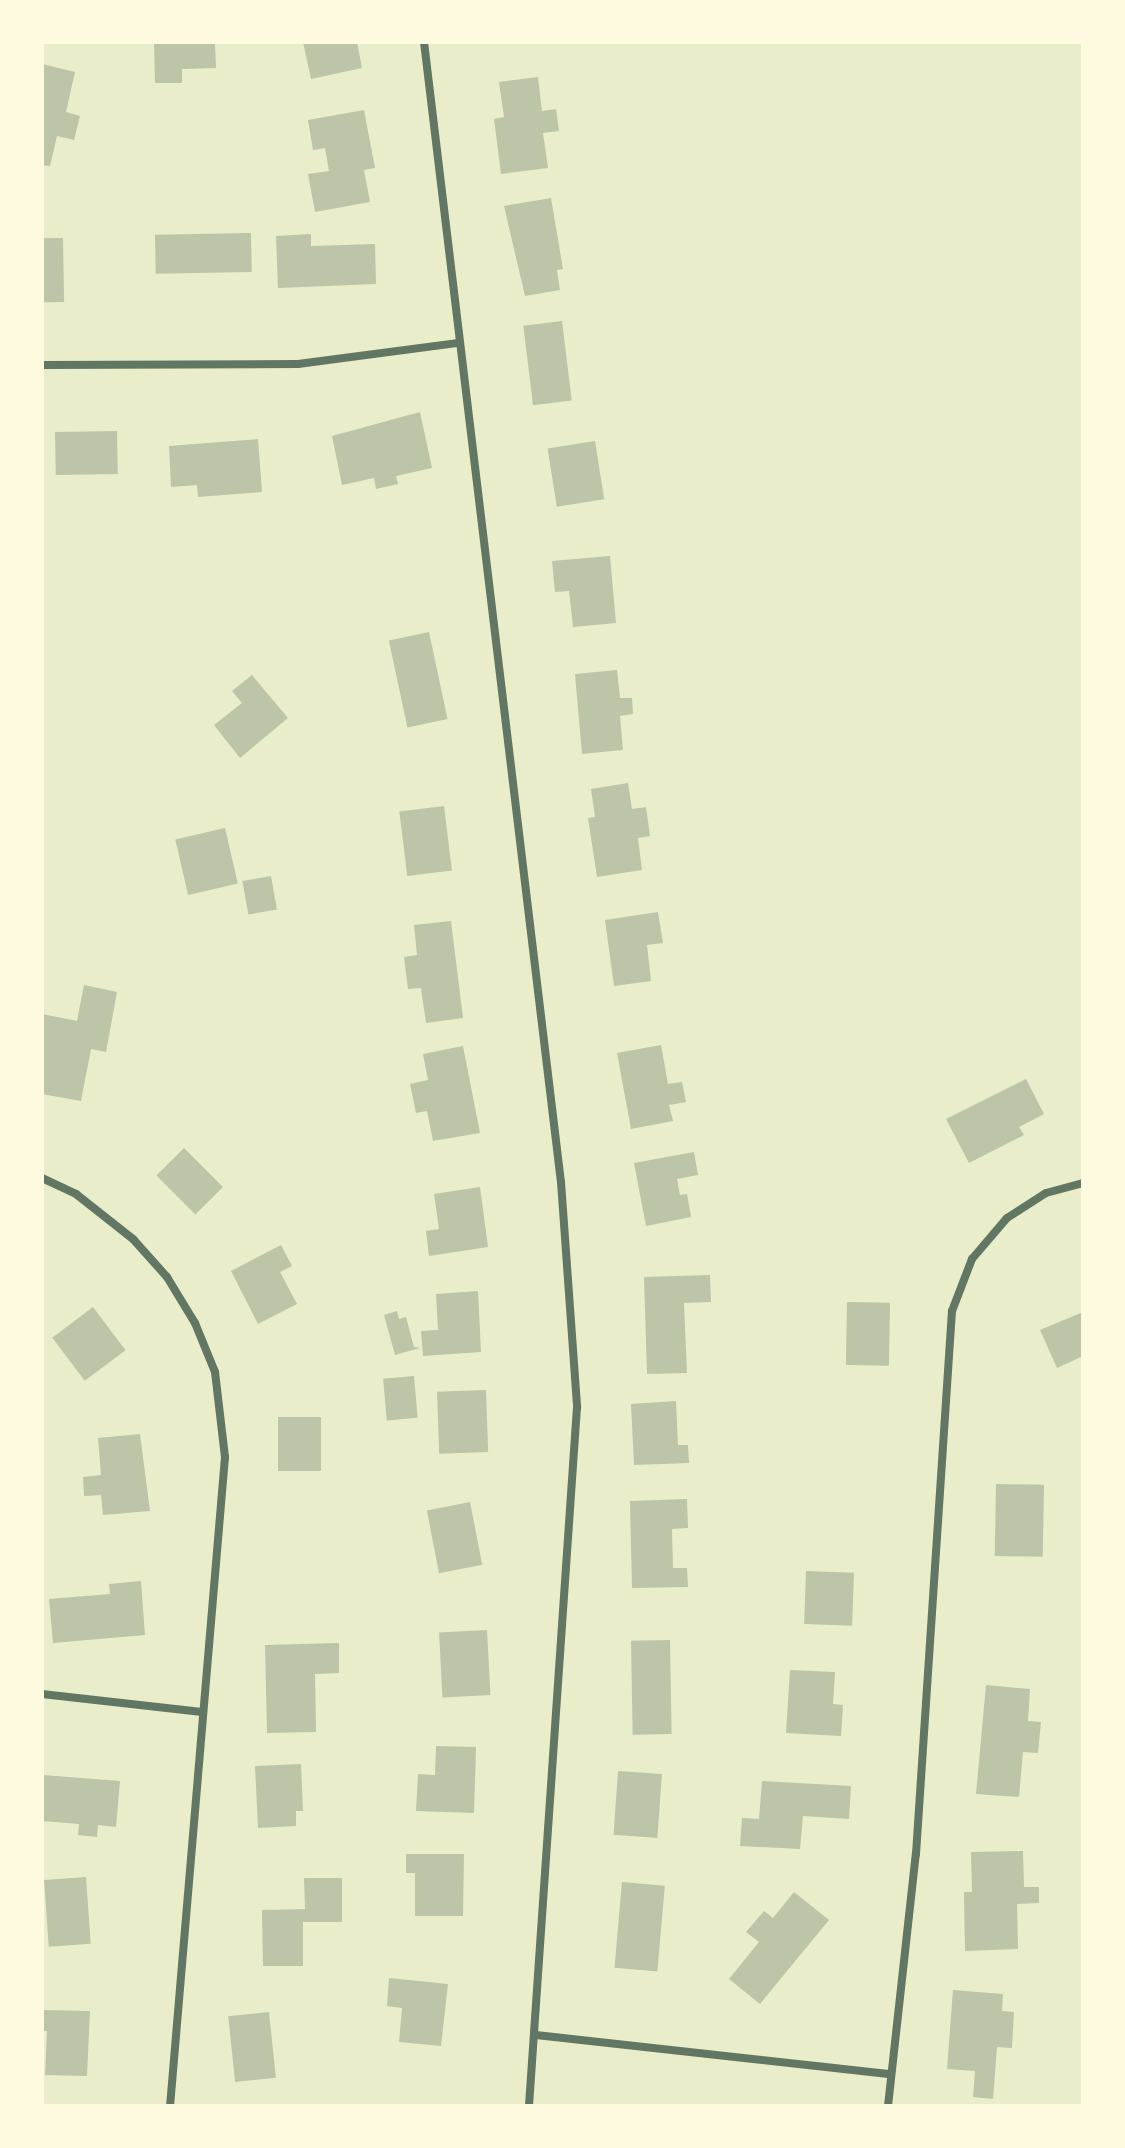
<!DOCTYPE html>
<style>
body{margin:0}
#map{position:relative;width:1125px;height:2148px;overflow:hidden;background:#e9edc9;font-family:Raleway,sans-serif}
div>[style]{position:absolute}
[style*='--x']{left:calc(var(--x)*1px);top:calc(var(--y)*1px);width:calc(var(--w)*1px);rotate:calc(var(--a)*1deg)}
.building>*{inset:0;background:#bcc5a7;transform-origin:0 0}
.minor>*{height:8px;margin:-4px;padding:0 4px;transform-origin:4px;border-radius:4px;background:#617663}
span{translate:-50% -50%;white-space:nowrap;text-align:center;line-height:1.15;-webkit-text-stroke:6px #fefae0;paint-order:stroke}
.frame{position:absolute;inset:0;border:44px solid #fefae0;pointer-events:none}
</style>
<div id="map">
<div class="building">
<div style="clip-path:polygon(154px 42px,215px 42px,216px 68px,182px 69px,182px 83px,155px 83px)"></div>
<div style="clip-path:polygon(303px 42px,357px 42px,362px 68px,311px 79px)"></div>
<div style="clip-path:polygon(42px 64px,75px 72px,66px 112px,80px 116px,74px 140px,57px 136px,50px 166px,42px 165px)"></div>
<div style="clip-path:polygon(538px 77px,542px 111px,556px 109px,559px 131px,543px 133px,548px 168px,501px 174px,494px 119px,504px 117px,499px 82px)"></div>
<div style="clip-path:polygon(364px 110px,375px 168px,364px 170px,370px 202px,315px 212px,308px 174px,329px 171px,325px 148px,313px 150px,308px 120px)"></div>
<div style="clip-path:polygon(551px 198px,563px 269px,557px 270px,560px 290px,525px 296px,504px 206px)"></div>
<div style="left:251px;top:233px;width:39px;height:96px;rotate:89deg"></div>
<div style="clip-path:polygon(311px 234px,311px 246px,375px 244px,376px 284px,278px 288px,276px 236px)"></div>
<div style="left:63px;top:238px;width:64px;height:21px;rotate:89deg"></div>
<div style="left:562px;top:321px;width:80px;height:39px;rotate:83deg"></div>
<div style="clip-path:polygon(420px 412px,432px 468px,396px 476px,398px 484px,376px 489px,374px 478px,342px 485px,332px 436px)"></div>
<div style="left:117px;top:431px;width:43px;height:62px;rotate:89deg"></div>
<div style="clip-path:polygon(258px 439px,262px 492px,198px 497px,197px 485px,171px 487px,169px 446px)"></div>
<div style="left:595px;top:441px;width:59px;height:48px;rotate:81deg"></div>
<div style="clip-path:polygon(610px 556px,616px 623px,573px 627px,569px 591px,555px 592px,552px 561px)"></div>
<div style="left:429px;top:632px;width:89px;height:41px;rotate:78deg"></div>
<div style="clip-path:polygon(617px 670px,620px 698px,632px 698px,633px 714px,620px 716px,623px 750px,582px 754px,575px 674px)"></div>
<div style="clip-path:polygon(252px 675px,288px 718px,240px 758px,214px 725px,242px 703px,232px 691px)"></div>
<div style="clip-path:polygon(628px 783px,632px 809px,646px 807px,650px 836px,638px 838px,642px 870px,597px 877px,588px 818px,595px 817px,591px 789px)"></div>
<div style="left:444px;top:806px;width:65px;height:45px;rotate:83deg"></div>
<div style="left:225px;top:828px;width:57px;height:51px;rotate:77deg"></div>
<div style="left:271px;top:876px;width:34px;height:29px;rotate:80deg"></div>
<div style="clip-path:polygon(658px 912px,663px 943px,647px 945px,651px 981px,614px 986px,605px 920px)"></div>
<div style="clip-path:polygon(451px 921px,463px 1018px,426px 1023px,421px 988px,408px 989px,404px 957px,417px 955px,414px 925px)"></div>
<div style="clip-path:polygon(84px 985px,117px 992px,106px 1052px,91px 1049px,81px 1101px,42px 1094px,42px 1014px,77px 1021px)"></div>
<div style="clip-path:polygon(661px 1045px,668px 1084px,682px 1082px,686px 1102px,669px 1105px,673px 1121px,631px 1129px,617px 1053px)"></div>
<div style="clip-path:polygon(463px 1046px,480px 1133px,433px 1141px,427px 1111px,416px 1113px,410px 1084px,428px 1080px,423px 1054px)"></div>
<div style="clip-path:polygon(1026px 1079px,1044px 1114px,1019px 1127px,1024px 1135px,969px 1163px,946px 1119px)"></div>
<div style="left:184px;top:1148px;width:55px;height:39px;rotate:45deg"></div>
<div style="clip-path:polygon(694px 1152px,698px 1175px,677px 1179px,680px 1195px,687px 1194px,691px 1217px,646px 1226px,634px 1163px)"></div>
<div style="clip-path:polygon(480px 1187px,488px 1247px,429px 1256px,426px 1231px,439px 1229px,434px 1194px)"></div>
<div style="clip-path:polygon(281px 1245px,292px 1266px,280px 1272px,297px 1304px,258px 1324px,231px 1271px)"></div>
<div style="clip-path:polygon(710px 1275px,711px 1302px,684px 1303px,687px 1373px,647px 1374px,644px 1277px)"></div>
<div style="clip-path:polygon(478px 1291px,481px 1352px,423px 1356px,421px 1331px,438px 1330px,436px 1294px)"></div>
<div style="left:847px;top:1302px;width:43px;height:63px;rotate:1deg"></div>
<div style="left:93px;top:1307px;width:54px;height:51px;rotate:53deg"></div>
<div style="clip-path:polygon(397px 1311px,399px 1319px,406px 1317px,414px 1347px,420px 1348px,395px 1355px,384px 1315px)"></div>
<div style="clip-path:polygon(1083px 1312px,1083px 1356px,1057px 1368px,1040px 1330px)"></div>
<div style="left:414px;top:1376px;width:42px;height:31px;rotate:85deg"></div>
<div style="left:486px;top:1390px;width:62px;height:49px;rotate:88deg"></div>
<div style="clip-path:polygon(676px 1401px,678px 1445px,688px 1445px,689px 1463px,634px 1465px,631px 1404px)"></div>
<div style="left:278px;top:1417px;width:43px;height:54px"></div>
<div style="clip-path:polygon(140px 1434px,150px 1511px,103px 1515px,101px 1495px,84px 1496px,83px 1477px,101px 1475px,98px 1438px)"></div>
<div style="left:996px;top:1484px;width:48px;height:72px;rotate:1deg"></div>
<div style="clip-path:polygon(687px 1499px,688px 1528px,672px 1529px,673px 1568px,687px 1568px,688px 1587px,632px 1588px,630px 1501px)"></div>
<div style="left:470px;top:1502px;width:64px;height:44px;rotate:79deg"></div>
<div style="left:806px;top:1571px;width:48px;height:53px;rotate:2deg"></div>
<div style="clip-path:polygon(141px 1581px,145px 1635px,53px 1643px,49px 1599px,110px 1594px,109px 1584px)"></div>
<div style="left:487px;top:1630px;width:65px;height:48px;rotate:87deg"></div>
<div style="left:670px;top:1640px;width:94px;height:39px;rotate:89deg"></div>
<div style="clip-path:polygon(339px 1643px,339px 1673px,315px 1674px,316px 1732px,267px 1733px,265px 1645px)"></div>
<div style="clip-path:polygon(790px 1670px,835px 1672px,833px 1704px,843px 1705px,841px 1736px,786px 1733px)"></div>
<div style="clip-path:polygon(986px 1685px,1030px 1689px,1028px 1721px,1041px 1722px,1038px 1753px,1023px 1752px,1019px 1797px,976px 1794px)"></div>
<div style="clip-path:polygon(436px 1746px,476px 1747px,474px 1813px,416px 1811px,418px 1774px,435px 1775px)"></div>
<div style="clip-path:polygon(301px 1764px,303px 1811px,296px 1811px,296px 1826px,258px 1828px,255px 1766px)"></div>
<div style="left:618px;top:1771px;width:44px;height:64px;rotate:4deg"></div>
<div style="clip-path:polygon(43px 1775px,120px 1781px,116px 1827px,98px 1825px,97px 1837px,78px 1835px,79px 1824px,42px 1821px)"></div>
<div style="clip-path:polygon(762px 1781px,851px 1786px,849px 1819px,803px 1816px,800px 1849px,740px 1846px,742px 1818px,759px 1819px)"></div>
<div style="clip-path:polygon(1023px 1851px,1024px 1887px,1039px 1887px,1039px 1903px,1017px 1904px,1018px 1949px,965px 1951px,964px 1892px,972px 1892px,971px 1852px)"></div>
<div style="clip-path:polygon(406px 1854px,464px 1854px,463px 1916px,415px 1916px,415px 1873px,406px 1873px)"></div>
<div style="left:86px;top:1877px;width:67px;height:42px;rotate:86deg"></div>
<div style="clip-path:polygon(304px 1878px,342px 1878px,342px 1922px,303px 1922px,303px 1966px,263px 1966px,262px 1910px,305px 1909px)"></div>
<div style="left:622px;top:1882px;width:43px;height:86px;rotate:5deg"></div>
<div style="clip-path:polygon(794px 1892px,829px 1920px,760px 2004px,729px 1979px,759px 1942px,746px 1932px,764px 1911px,773px 1918px)"></div>
<div style="clip-path:polygon(389px 1978px,448px 1984px,441px 2046px,399px 2042px,402px 2008px,387px 2006px)"></div>
<div style="clip-path:polygon(953px 1990px,1003px 1994px,1002px 2011px,1014px 2012px,1012px 2048px,997px 2047px,993px 2099px,973px 2097px,975px 2071px,947px 2069px)"></div>
<div style="clip-path:polygon(42px 2010px,90px 2011px,87px 2076px,45px 2075px,47px 2031px,42px 2031px)"></div>
<div style="left:269px;top:2012px;width:66px;height:41px;rotate:84deg"></div>
</div>
<div class="minor">
<div style="--x:424;--y:42;--w:1148;--a:83.15"></div>
<div style="--x:561;--y:1182;--w:226;--a:85.9"></div>
<div style="--x:577;--y:1407;--w:701;--a:93.93"></div>
<div style="--x:42;--y:365;--w:256;--a:-0.2"></div>
<div style="--x:298;--y:364;--w:160;--a:-7.5"></div>
<div style="--x:42;--y:1178;--w:38;--a:25"></div>
<div style="--x:76;--y:1194;--w:73;--a:38.3"></div>
<div style="--x:133;--y:1239;--w:51;--a:48.2"></div>
<div style="--x:167;--y:1277;--w:54;--a:58.7"></div>
<div style="--x:195;--y:1323;--w:53;--a:67.8"></div>
<div style="--x:215;--y:1372;--w:86;--a:83.3"></div>
<div style="--x:225;--y:1457;--w:651;--a:94.84"></div>
<div style="--x:42;--y:1694;--w:161;--a:6.4"></div>
<div style="--x:536;--y:2035;--w:357;--a:6.3"></div>
<div style="--x:888;--y:2106;--w:254;--a:-83.7"></div>
<div style="--x:916;--y:1854;--w:544;--a:-86.21"></div>
<div style="--x:952;--y:1311;--w:56;--a:-69"></div>
<div style="--x:972;--y:1259;--w:54;--a:-49.5"></div>
<div style="--x:1007;--y:1218;--w:46;--a:-32.7"></div>
<div style="--x:1046;--y:1193;--w:38;--a:-15"></div>
</div>
<div class="frame"></div>
</div>
